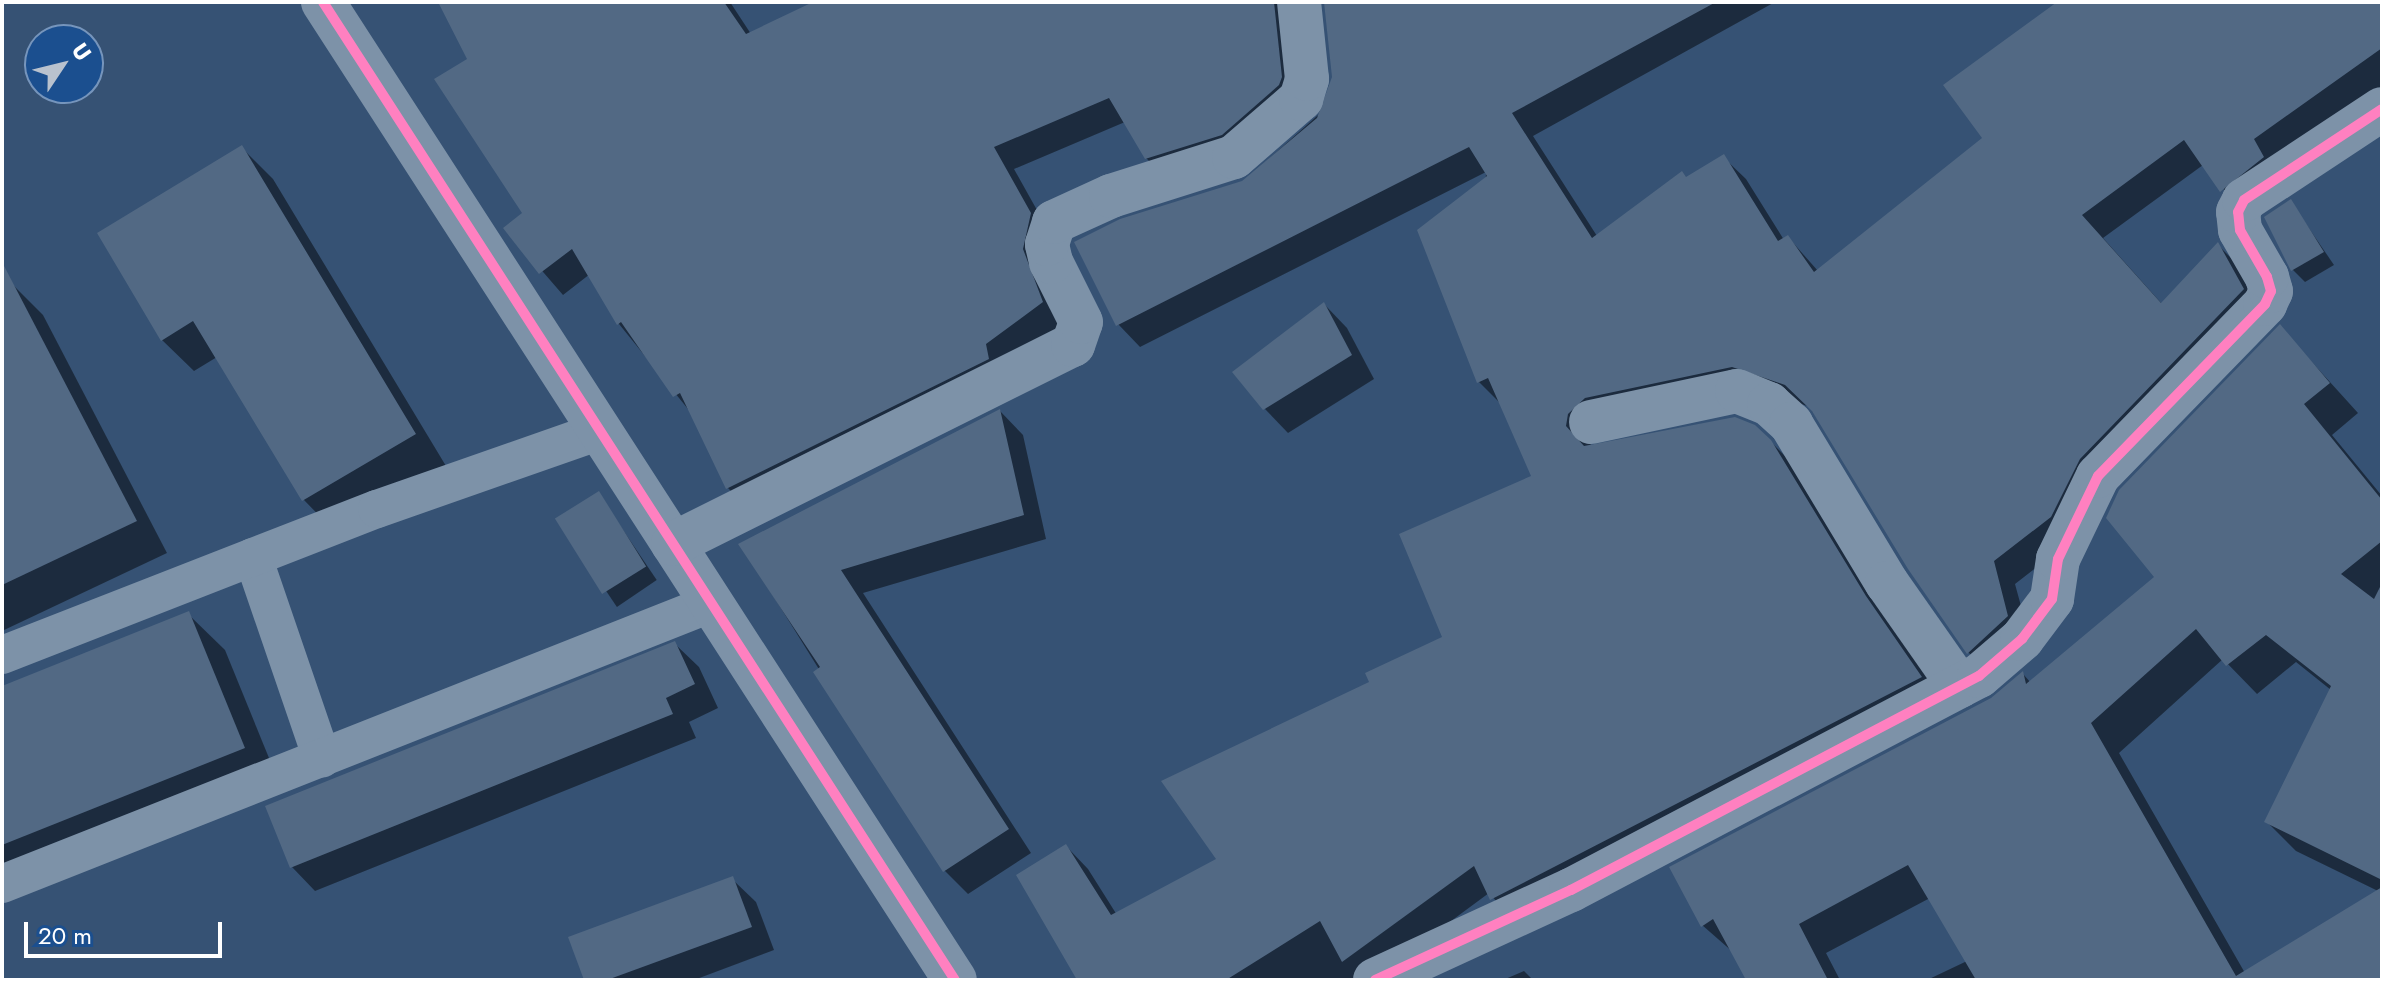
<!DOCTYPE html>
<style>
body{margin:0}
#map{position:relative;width:2384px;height:982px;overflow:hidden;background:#365274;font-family:Jost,sans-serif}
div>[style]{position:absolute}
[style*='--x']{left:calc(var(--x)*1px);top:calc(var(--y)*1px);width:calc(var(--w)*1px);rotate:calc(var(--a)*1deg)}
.shadow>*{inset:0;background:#0007;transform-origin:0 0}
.building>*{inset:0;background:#526984;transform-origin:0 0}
.lane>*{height:38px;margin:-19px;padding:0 19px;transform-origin:19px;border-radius:19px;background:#7d92a8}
.street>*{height:44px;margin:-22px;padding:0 22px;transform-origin:22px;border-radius:22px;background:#7d92a8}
.cycleway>*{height:10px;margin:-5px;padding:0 5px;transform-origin:5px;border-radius:5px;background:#ff80c0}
span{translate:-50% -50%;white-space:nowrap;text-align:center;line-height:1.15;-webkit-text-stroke:8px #1b4f8f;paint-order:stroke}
.frame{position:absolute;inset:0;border:4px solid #fff;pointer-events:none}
.north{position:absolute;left:24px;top:24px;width:80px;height:80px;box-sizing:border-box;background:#1b4f8f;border:2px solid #7695bc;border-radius:50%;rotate:55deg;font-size:22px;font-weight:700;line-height:32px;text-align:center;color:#fff}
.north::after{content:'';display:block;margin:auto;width:28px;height:36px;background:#b9c2ce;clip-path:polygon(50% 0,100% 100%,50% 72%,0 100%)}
.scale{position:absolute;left:24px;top:922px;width:198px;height:36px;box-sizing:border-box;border:4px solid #fff;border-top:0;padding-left:10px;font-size:24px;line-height:28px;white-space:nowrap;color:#fff;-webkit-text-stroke:6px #1b4f8f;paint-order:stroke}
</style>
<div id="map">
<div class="shadow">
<div style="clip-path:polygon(440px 2px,730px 2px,751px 34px,818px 2px,1314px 2px,1301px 108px,1169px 180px,1146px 158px,1125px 122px,1014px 169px,1052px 237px,1064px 325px,750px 511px,728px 488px,692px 414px,619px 324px,590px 274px,563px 295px,505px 228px,524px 214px,470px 59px)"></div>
<div style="clip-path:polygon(1326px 2px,1775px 2px,1533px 136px,1597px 236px,1723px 157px,1746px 179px,1784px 240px,1788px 237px,1818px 271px,1984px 139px,2059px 2px,2382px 2px,2382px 86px,2275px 162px,2244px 213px,2203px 165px,2103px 238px,2162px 304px,2218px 245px,2240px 267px,2266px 312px,2073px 539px,2015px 584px,2030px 639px,1990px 674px,1968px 652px,1810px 407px,1756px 388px,1596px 426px,1590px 447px,1770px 441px,1794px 465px,1943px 700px,1514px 921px,1489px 893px,1401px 958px,1386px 980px,1078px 980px,1066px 846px,1088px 869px,1117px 915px,1219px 860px,1371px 682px,1445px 638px,1534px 477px,1501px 404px,1479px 382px,1486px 172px,1140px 347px,1118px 324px,1243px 182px,1326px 108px,1334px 77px)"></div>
<div style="clip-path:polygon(242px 148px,273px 179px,446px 466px,335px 532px,304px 500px,217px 357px,194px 371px,162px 340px)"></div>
<div style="clip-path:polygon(2291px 202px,2334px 265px,2305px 282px,2293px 270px,2266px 218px)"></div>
<div style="clip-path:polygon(12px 284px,43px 315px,167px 553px,2px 631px,2px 288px)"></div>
<div style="clip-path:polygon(1324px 304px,1347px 328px,1374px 379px,1288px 433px,1265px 409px)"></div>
<div style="clip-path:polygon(evenodd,2280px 327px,2358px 413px,2332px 435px,2382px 496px,2382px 980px,1927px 980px,1967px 961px,1930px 898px,1826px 953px,1840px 980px,1749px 980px,1734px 953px,1702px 925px,2023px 674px,2031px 683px,2157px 577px,2280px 327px,2223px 659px,2257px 694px,2296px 662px,2331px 690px,2267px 822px,2296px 851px,2378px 891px,2245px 973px,2119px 753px,2223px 659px)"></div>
<div style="clip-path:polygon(1000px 411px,1023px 435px,1046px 539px,863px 593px,1031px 853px,968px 894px,944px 870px,741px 544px)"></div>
<div style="left:598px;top:493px;width:105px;height:48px;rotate:56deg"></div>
<div style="clip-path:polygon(188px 614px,225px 650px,280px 785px,2px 896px,2px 688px)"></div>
<div style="clip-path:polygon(675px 644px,699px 667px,718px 708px,689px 722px,696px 738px,315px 891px,292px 867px)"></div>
<div style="clip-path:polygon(732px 879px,756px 902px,774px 950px,694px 980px,586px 980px)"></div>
<div style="clip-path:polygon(1524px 971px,1533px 980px,1503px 980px)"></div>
</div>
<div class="building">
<div style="clip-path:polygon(438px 2px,724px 2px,746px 34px,813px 2px,1274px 2px,1282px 77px,1279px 85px,1222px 135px,1145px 159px,1109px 98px,994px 147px,1031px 213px,1023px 249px,1043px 302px,986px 344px,989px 359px,726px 489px,680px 393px,673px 397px,621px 322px,617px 325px,572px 249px,539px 274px,503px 228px,522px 213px,434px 79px,467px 59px)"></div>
<div style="clip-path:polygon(1324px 2px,1716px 2px,1512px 113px,1592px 238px,1682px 171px,1686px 177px,1724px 154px,1778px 241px,1788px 235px,1814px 272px,1982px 138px,1943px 85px,2057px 2px,2382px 2px,2382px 48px,2254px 139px,2264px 157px,2220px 192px,2184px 140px,2082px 215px,2161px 303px,2218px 242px,2244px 289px,2080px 459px,2051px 517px,1994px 561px,2008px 616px,1967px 654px,1908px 569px,1812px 411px,1785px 385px,1732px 367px,1585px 398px,1568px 414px,1566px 426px,1584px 446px,1735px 417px,1755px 425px,1771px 440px,1866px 596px,1922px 677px,1490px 900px,1474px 866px,1342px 962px,1320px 921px,1226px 980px,1077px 980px,1016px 875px,1066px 844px,1111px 915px,1216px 859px,1161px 781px,1369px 682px,1365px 673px,1442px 637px,1399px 534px,1531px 476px,1488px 378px,1477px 383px,1417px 230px,1487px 176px,1469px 147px,1116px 326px,1074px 242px,1120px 219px,1242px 181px,1317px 118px,1332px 77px)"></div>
<div style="clip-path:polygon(242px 145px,416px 434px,302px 501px,193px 321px,161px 341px,97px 233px)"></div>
<div style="clip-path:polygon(2291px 199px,2324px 252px,2291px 271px,2264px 217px)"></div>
<div style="clip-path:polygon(2px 262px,137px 521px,2px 585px)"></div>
<div style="clip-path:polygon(1324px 302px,1352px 355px,1263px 410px,1232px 372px)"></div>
<div style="clip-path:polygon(2280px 324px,2330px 383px,2304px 404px,2382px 500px,2382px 541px,2341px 574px,2374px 599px,2382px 583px,2382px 880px,2264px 822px,2331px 686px,2266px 635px,2226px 666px,2196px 629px,2091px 723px,2236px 976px,2382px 887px,2382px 980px,1976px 980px,1908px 865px,1799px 924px,1828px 980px,1746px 980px,1713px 919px,1701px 927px,1669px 867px,1991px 698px,2023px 671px,2026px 684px,2154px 577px,2106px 518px,2119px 490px)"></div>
<div style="clip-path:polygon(1000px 409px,1024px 515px,841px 570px,1009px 829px,943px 872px,813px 672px,820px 667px,738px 544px)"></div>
<div style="left:599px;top:491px;width:89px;height:52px;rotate:58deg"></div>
<div style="clip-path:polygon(189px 611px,245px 748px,2px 845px,2px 686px)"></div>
<div style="clip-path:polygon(675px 641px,695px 684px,666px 698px,673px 714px,290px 868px,265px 806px)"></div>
<div style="clip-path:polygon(733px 876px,752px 927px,607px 980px,584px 980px,568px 937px)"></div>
</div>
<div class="lane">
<div style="--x:253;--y:557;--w:213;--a:71.1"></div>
<div style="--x:2;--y:655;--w:402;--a:-21.3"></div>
<div style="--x:377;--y:509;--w:236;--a:-19.3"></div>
<div style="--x:2;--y:884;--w:761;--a:-21.58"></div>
</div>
<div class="street">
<div style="--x:323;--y:2;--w:1164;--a:57.13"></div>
<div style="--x:1591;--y:422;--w:149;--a:-12"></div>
<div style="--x:1737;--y:391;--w:35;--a:22"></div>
<div style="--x:1769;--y:404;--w:30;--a:42"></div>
<div style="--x:1791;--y:424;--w:186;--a:58.9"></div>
<div style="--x:1887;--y:583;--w:126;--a:55"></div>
<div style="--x:673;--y:544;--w:447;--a:-26.5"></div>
<div style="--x:1073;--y:345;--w:24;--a:-71"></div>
<div style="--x:1081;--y:322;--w:67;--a:-116.6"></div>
<div style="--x:1051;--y:262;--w:18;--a:-103"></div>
<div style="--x:1047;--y:244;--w:23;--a:-72"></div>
<div style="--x:1054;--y:222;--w:63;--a:-24.5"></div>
<div style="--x:1111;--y:196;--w:129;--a:-17.6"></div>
<div style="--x:1234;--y:157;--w:89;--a:-40.9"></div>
<div style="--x:1301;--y:99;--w:21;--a:-73"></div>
<div style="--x:1307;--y:79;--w:77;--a:-95.9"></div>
<div style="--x:1375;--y:980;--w:216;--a:-24.7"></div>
<div style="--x:1571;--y:890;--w:461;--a:-27.7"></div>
<div style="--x:1979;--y:676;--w:57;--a:-40.7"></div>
<div style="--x:2022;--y:639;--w:50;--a:-53.1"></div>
<div style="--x:2052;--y:599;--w:40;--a:-81.5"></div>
<div style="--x:2058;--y:559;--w:92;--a:-64.3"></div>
<div style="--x:2098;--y:476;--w:240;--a:-45.8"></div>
<div style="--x:2265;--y:304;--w:14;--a:-65"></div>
<div style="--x:2271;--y:291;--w:15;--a:-106"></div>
<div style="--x:2267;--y:277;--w:54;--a:-119.9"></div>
<div style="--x:2240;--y:230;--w:18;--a:-96"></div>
<div style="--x:2238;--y:212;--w:13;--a:-63"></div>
<div style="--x:2244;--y:200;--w:165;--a:-33.4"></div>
</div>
<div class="cycleway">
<div style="--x:323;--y:2;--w:1164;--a:57.13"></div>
<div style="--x:1375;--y:980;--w:216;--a:-24.7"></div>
<div style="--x:1571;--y:890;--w:461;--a:-27.7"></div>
<div style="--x:1979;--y:676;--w:57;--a:-40.7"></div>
<div style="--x:2022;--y:639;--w:50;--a:-53.1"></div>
<div style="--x:2052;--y:599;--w:40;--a:-81.5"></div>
<div style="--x:2058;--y:559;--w:92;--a:-64.3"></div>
<div style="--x:2098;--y:476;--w:240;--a:-45.8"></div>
<div style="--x:2265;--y:304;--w:14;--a:-65"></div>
<div style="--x:2271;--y:291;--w:15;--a:-106"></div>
<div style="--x:2267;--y:277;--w:54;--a:-119.9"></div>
<div style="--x:2240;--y:230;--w:18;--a:-96"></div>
<div style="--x:2238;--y:212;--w:13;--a:-63"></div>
<div style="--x:2244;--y:200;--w:165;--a:-33.4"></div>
</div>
<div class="frame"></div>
<div class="north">U</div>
<div class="scale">20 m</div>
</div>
